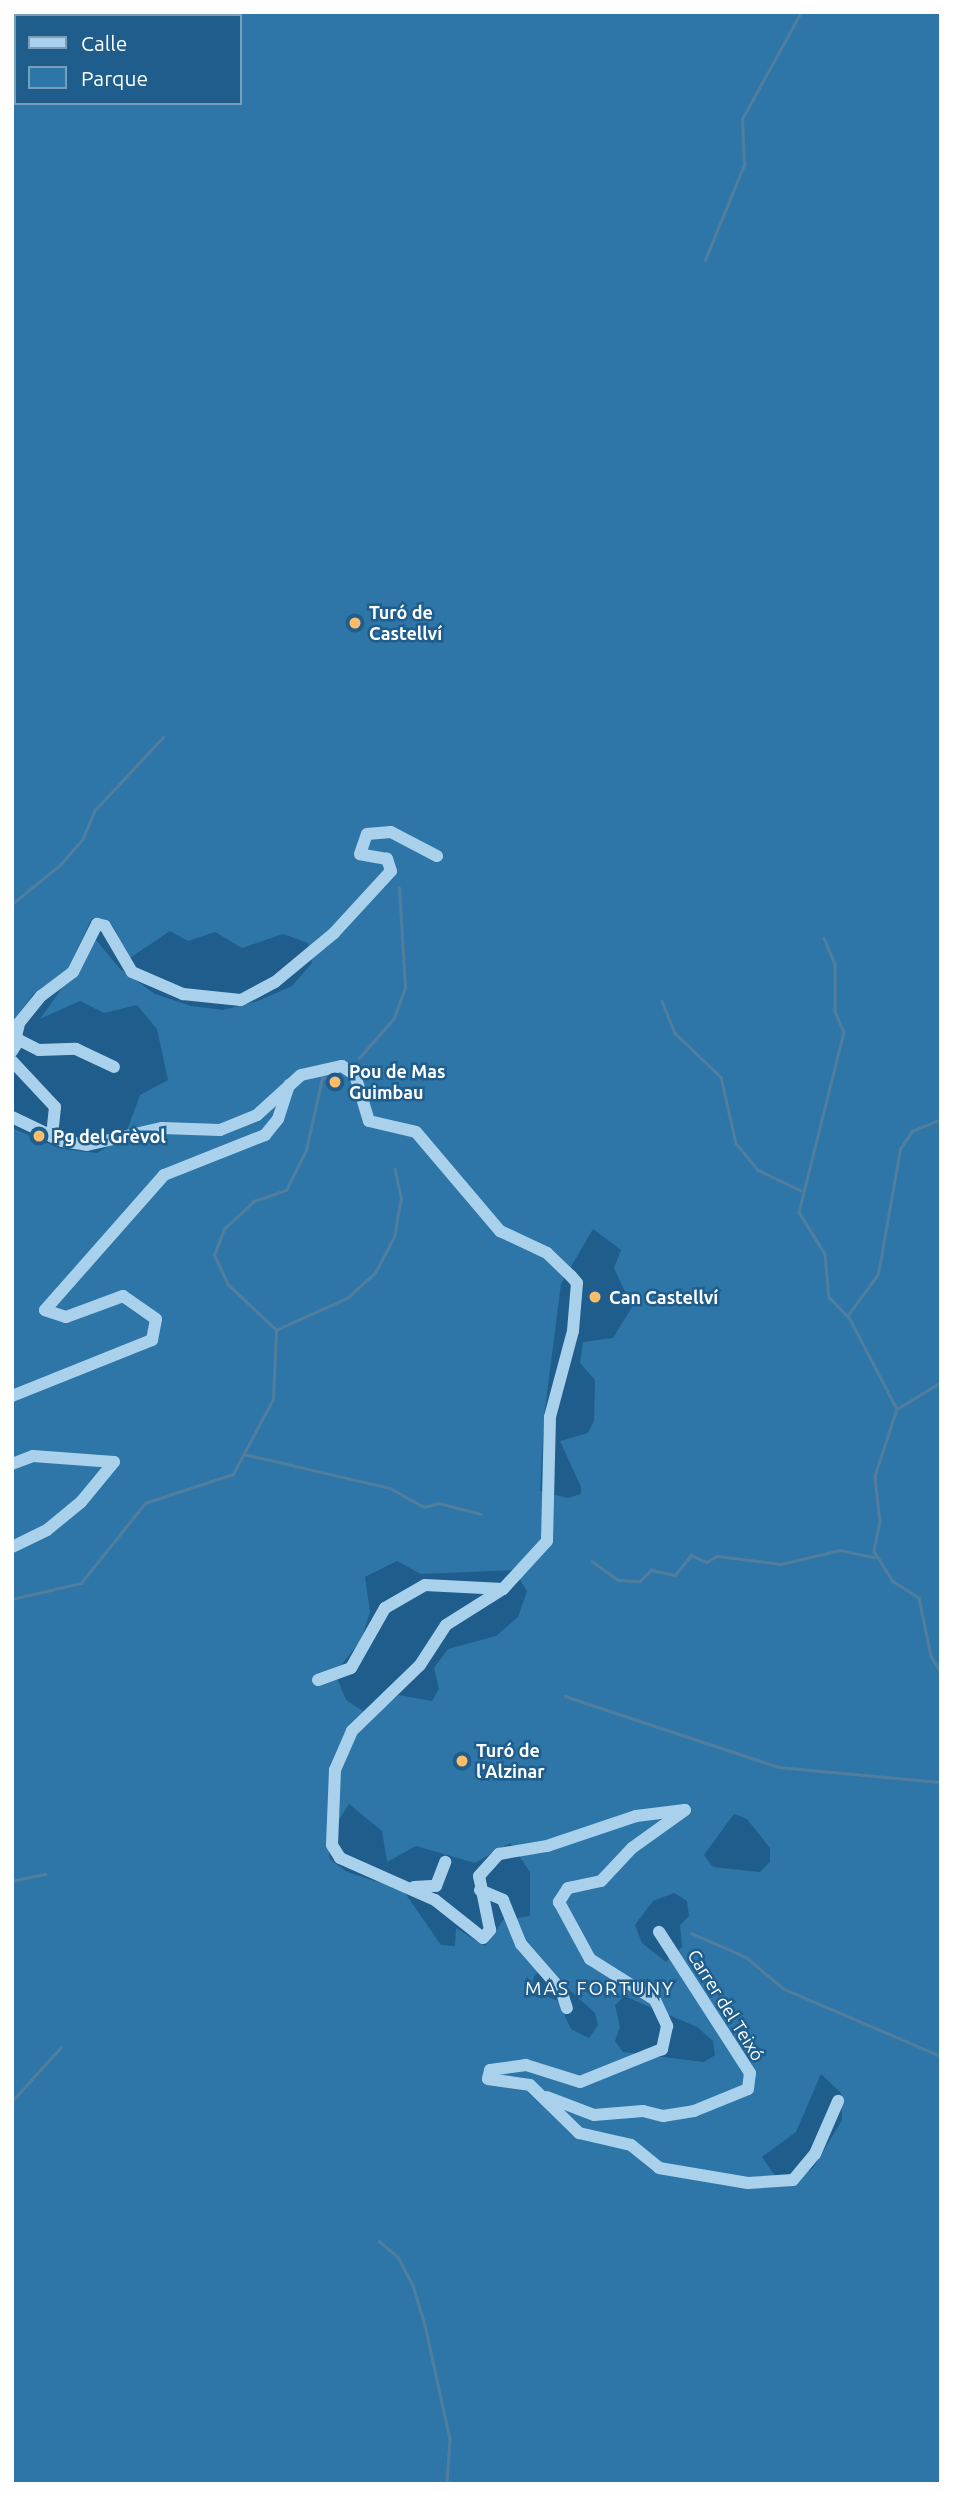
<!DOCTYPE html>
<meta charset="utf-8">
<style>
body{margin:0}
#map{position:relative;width:953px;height:2496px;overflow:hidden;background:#1e5d8c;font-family:Ubuntu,sans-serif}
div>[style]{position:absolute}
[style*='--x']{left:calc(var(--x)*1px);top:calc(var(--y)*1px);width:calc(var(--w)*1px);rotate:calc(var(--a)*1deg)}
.green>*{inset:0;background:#2e76a7}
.stream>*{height:2.5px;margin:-1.25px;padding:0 1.25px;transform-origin:1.25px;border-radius:1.25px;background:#517e9e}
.minor>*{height:12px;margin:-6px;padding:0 6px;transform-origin:6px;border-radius:6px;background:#aad1ec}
.dots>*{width:19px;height:19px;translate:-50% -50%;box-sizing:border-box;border:4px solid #1e5d8c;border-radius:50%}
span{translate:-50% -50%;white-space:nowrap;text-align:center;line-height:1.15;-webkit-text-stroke:5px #1e5d8c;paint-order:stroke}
.poi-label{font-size:18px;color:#fff;font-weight:700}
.left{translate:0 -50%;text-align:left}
.street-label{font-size:18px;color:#fff}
.neighbourhood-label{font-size:19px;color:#fff;letter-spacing:2px}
.frame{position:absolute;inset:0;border:14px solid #fff;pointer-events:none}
.legend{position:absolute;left:14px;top:14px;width:228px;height:91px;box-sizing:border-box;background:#1e5d8c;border:2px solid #789eba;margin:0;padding:9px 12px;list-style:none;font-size:21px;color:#fff}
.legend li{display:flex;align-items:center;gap:14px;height:35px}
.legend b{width:35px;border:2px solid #789eba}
</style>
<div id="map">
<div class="green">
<div style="clip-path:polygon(evenodd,126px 12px,941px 12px,941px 2484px,12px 2484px,12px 1128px,61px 1149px,97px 1153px,125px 1136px,140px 1095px,168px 1080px,157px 1029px,137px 1005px,104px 1013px,80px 1001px,40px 1019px,96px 940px,120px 969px,155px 994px,191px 1006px,223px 1010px,258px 1001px,292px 986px,312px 963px,308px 943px,283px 934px,242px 948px,215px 932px,188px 941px,170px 931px,130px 958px,111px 923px,92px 918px,68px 969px,33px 994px,12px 1023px,12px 22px,16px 103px,240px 103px,240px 16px,126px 12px,593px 1229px,621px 1250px,614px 1268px,632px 1307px,613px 1338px,583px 1342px,580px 1363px,595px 1380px,594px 1421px,588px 1433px,560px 1441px,581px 1487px,581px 1494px,568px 1498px,540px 1491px,544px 1417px,561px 1284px,593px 1229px,126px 12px,397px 1561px,421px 1574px,514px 1570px,527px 1591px,518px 1617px,496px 1636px,448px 1649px,434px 1668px,439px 1689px,432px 1701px,399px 1695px,371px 1716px,346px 1700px,335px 1673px,361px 1640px,370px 1612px,365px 1577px,397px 1561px,126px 12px,349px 1804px,382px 1831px,387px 1862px,416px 1846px,475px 1863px,510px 1843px,530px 1872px,530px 1916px,503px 1920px,485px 1946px,456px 1928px,455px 1946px,441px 1945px,403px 1890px,347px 1872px,330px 1859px,327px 1839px,349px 1804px,126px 12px,734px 1814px,747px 1819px,770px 1848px,770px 1862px,760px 1872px,713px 1867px,704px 1855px,734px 1814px,126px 12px,674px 1893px,687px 1901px,689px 1916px,680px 1925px,682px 1947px,666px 1962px,642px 1943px,635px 1925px,653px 1901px,674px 1893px,126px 12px,544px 1967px,595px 2013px,598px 2025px,589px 2038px,571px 2029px,558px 2001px,532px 1990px,534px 1976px,544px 1967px,126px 12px,624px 1996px,697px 2027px,713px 2041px,715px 2055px,704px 2062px,623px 2052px,615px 2041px,620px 2027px,615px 2005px,624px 1996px,126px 12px,821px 2074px,841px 2093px,842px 2120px,813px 2168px,783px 2187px,762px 2157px,796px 2132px,821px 2074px)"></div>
</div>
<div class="stream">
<div style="--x:705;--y:260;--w:103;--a:-67.7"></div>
<div style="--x:744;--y:165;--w:46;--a:-92.5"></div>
<div style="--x:742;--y:119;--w:122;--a:-61.1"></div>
<div style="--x:12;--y:904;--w:62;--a:-39.1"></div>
<div style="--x:60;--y:865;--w:33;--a:-49"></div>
<div style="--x:82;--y:840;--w:33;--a:-67"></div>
<div style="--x:95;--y:810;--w:100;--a:-47"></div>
<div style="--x:824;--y:938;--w:28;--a:67"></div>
<div style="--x:835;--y:964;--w:47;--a:90"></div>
<div style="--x:835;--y:1011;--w:23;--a:67"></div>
<div style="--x:844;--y:1032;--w:186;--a:104"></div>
<div style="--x:799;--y:1212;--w:49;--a:58.2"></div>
<div style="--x:825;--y:1254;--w:43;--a:84.7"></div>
<div style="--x:829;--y:1297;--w:30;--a:46"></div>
<div style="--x:850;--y:1319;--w:102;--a:62.4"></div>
<div style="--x:897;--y:1409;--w:71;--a:108.2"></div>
<div style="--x:875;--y:1476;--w:46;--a:83.8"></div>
<div style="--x:880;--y:1522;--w:30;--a:102"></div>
<div style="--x:874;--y:1551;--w:36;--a:58"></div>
<div style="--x:893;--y:1581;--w:31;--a:33"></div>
<div style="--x:919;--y:1598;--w:59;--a:78.3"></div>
<div style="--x:931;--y:1656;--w:19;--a:58"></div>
<div style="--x:662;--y:1001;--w:35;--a:68"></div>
<div style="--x:675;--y:1033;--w:64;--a:43.7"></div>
<div style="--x:721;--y:1077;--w:68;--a:77.2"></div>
<div style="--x:736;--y:1143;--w:35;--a:51"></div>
<div style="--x:758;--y:1170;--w:47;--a:25.5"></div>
<div style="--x:359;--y:1058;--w:53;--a:-48.8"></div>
<div style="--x:394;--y:1018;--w:32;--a:-70"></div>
<div style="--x:405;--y:988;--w:100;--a:-93.4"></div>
<div style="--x:848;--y:1315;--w:51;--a:-53.8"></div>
<div style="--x:878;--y:1274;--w:127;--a:-80"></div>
<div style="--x:900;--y:1149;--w:22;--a:-56"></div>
<div style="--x:912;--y:1131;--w:31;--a:-22"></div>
<div style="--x:276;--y:1330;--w:66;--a:-136.8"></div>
<div style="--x:228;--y:1285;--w:33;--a:-115"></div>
<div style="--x:214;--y:1255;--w:28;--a:-69"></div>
<div style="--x:224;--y:1229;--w:41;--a:-43"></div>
<div style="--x:254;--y:1201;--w:34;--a:-19"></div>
<div style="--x:286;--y:1190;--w:45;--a:-63.4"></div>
<div style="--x:306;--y:1150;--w:74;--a:-77.5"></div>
<div style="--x:322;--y:1078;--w:19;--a:-6"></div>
<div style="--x:276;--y:1330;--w:78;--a:-24.3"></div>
<div style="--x:347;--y:1298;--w:38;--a:-42"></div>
<div style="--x:375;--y:1273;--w:41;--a:-62.2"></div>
<div style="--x:394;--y:1237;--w:39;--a:-80"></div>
<div style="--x:401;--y:1199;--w:30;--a:-102"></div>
<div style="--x:897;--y:1409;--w:52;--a:-31.5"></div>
<div style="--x:244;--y:1454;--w:150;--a:13.1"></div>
<div style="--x:390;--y:1488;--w:39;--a:29"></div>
<div style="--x:424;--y:1507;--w:16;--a:-15"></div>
<div style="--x:439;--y:1503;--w:43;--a:14.7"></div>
<div style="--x:592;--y:1561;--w:32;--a:36"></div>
<div style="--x:618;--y:1580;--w:22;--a:3"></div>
<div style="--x:640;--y:1581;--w:16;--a:-45"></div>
<div style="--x:651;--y:1570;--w:25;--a:12"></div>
<div style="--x:675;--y:1575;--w:26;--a:-51"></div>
<div style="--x:691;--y:1555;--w:17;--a:25"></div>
<div style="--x:706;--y:1562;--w:13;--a:-29"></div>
<div style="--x:717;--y:1556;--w:64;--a:7.1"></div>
<div style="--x:781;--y:1564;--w:61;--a:-13.3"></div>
<div style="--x:840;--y:1550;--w:35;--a:12"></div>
<div style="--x:12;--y:1599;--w:71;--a:-13.1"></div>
<div style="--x:81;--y:1583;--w:102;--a:-51.3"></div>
<div style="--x:145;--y:1503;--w:93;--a:-18.2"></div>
<div style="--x:233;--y:1474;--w:85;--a:-61.9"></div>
<div style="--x:273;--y:1399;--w:69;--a:-87.5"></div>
<div style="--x:565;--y:1696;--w:225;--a:18.4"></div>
<div style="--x:778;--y:1767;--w:164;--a:5.3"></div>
<div style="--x:12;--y:1881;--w:34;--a:-12"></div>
<div style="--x:691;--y:1933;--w:60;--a:23.6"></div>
<div style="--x:746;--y:1957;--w:50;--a:40.1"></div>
<div style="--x:784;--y:1989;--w:171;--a:23.1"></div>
<div style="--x:12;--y:2101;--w:72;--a:-47.8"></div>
<div style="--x:379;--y:2241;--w:25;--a:40"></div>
<div style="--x:398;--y:2257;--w:32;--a:62"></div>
<div style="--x:413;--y:2285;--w:42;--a:73.3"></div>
<div style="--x:425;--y:2325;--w:117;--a:77.6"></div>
<div style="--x:450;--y:2439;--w:45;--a:93.8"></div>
<div style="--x:937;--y:2484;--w:5;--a:-37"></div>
</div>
<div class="minor">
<div style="--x:61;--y:12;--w:22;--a:10"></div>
<div style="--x:115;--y:12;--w:4;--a:76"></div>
<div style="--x:15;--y:1041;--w:18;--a:-77"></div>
<div style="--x:19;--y:1023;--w:35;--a:-51"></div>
<div style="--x:41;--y:996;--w:40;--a:-37"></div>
<div style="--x:73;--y:972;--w:54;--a:-63.4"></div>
<div style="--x:97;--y:924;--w:8;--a:14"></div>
<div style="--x:105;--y:926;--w:53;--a:59.6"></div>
<div style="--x:132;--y:972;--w:56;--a:23.3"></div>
<div style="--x:183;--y:994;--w:58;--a:5.9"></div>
<div style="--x:241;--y:1000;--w:38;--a:-28"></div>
<div style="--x:275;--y:982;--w:77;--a:-39.7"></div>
<div style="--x:334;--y:933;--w:84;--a:-47.4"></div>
<div style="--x:391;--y:871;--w:13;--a:-108"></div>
<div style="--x:387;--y:859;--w:27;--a:-170"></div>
<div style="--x:360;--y:854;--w:21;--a:-71"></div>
<div style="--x:367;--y:834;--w:24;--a:-5"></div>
<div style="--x:391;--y:832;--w:52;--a:27.6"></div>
<div style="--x:12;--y:1051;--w:13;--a:-58"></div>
<div style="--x:19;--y:1040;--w:22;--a:27"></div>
<div style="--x:39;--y:1050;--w:37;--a:-2"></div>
<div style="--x:76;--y:1049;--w:42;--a:25.3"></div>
<div style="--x:12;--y:1061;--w:63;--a:46.9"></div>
<div style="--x:55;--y:1107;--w:30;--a:96"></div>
<div style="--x:12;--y:1117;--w:55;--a:25.6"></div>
<div style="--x:62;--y:1141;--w:25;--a:9"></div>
<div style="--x:87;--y:1145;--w:77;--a:-12.8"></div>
<div style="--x:162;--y:1128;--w:58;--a:2"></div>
<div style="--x:220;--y:1130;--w:40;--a:-22"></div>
<div style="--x:257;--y:1115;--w:59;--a:-42.3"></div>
<div style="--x:301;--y:1075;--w:42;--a:-12.4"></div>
<div style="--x:342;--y:1066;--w:16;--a:35"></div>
<div style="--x:355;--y:1075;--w:48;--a:73.1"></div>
<div style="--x:369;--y:1121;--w:48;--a:13.2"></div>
<div style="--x:416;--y:1132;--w:130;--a:49.7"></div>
<div style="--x:500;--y:1231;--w:52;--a:25.1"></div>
<div style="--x:547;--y:1253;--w:33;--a:44"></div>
<div style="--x:571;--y:1276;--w:9;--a:49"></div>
<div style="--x:577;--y:1283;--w:48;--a:94.8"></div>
<div style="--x:573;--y:1331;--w:89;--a:105"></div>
<div style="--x:550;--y:1417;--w:124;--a:91.4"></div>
<div style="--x:547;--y:1541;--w:65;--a:132.5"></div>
<div style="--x:503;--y:1589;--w:67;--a:147.7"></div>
<div style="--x:446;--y:1625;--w:48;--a:123"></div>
<div style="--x:420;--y:1665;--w:95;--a:135.9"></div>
<div style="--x:352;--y:1731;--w:43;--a:113.6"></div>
<div style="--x:335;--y:1770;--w:75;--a:92.3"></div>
<div style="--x:332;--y:1845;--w:15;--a:58"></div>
<div style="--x:340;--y:1858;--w:104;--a:23.9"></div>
<div style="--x:435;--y:1900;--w:61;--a:38.4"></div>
<div style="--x:483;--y:1938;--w:11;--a:-49"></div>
<div style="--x:490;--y:1930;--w:55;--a:-101.5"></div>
<div style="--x:479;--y:1876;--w:30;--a:-48"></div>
<div style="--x:499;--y:1854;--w:49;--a:-9.5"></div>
<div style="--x:547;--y:1846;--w:94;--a:-18.6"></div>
<div style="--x:636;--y:1816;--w:49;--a:-7"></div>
<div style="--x:685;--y:1810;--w:65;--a:144.4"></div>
<div style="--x:632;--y:1848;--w:45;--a:133.2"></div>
<div style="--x:601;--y:1881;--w:34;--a:168"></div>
<div style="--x:568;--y:1888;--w:17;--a:123"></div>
<div style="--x:559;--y:1902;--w:65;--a:61.5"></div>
<div style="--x:590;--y:1959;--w:77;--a:32.2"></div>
<div style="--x:655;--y:2000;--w:29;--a:65"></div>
<div style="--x:667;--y:2026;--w:24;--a:102"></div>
<div style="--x:662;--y:2049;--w:88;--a:158.1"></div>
<div style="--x:580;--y:2082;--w:57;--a:-162.5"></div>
<div style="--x:526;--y:2065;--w:36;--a:172"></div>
<div style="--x:490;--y:2070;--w:9;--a:103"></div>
<div style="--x:488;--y:2079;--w:42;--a:8.1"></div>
<div style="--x:530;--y:2085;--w:69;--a:44.4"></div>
<div style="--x:579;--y:2133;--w:53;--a:13"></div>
<div style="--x:631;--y:2145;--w:36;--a:39"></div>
<div style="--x:659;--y:2168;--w:90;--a:9.6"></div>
<div style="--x:748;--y:2183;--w:45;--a:-3.8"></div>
<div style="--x:793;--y:2180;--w:34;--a:-50"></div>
<div style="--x:815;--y:2154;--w:58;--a:-66.5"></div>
<div style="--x:12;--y:1396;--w:151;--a:-21.8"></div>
<div style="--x:152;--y:1340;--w:21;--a:-79"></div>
<div style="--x:156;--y:1319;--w:40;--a:-145.1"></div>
<div style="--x:123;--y:1296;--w:61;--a:159.8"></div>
<div style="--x:66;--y:1317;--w:22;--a:-162"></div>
<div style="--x:45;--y:1310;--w:180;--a:-48.6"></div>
<div style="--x:164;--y:1175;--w:109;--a:-21.6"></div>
<div style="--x:265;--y:1135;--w:21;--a:-51"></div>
<div style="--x:278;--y:1119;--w:36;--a:-72"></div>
<div style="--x:12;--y:1464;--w:22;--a:-21"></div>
<div style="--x:33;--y:1456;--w:81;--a:4.2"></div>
<div style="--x:114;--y:1462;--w:52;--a:129.5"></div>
<div style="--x:81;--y:1502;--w:44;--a:140.5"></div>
<div style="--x:47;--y:1530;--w:39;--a:154"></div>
<div style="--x:318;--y:1680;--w:35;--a:-20"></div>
<div style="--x:351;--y:1668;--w:69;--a:-60.5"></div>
<div style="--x:385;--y:1608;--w:46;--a:-29.9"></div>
<div style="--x:425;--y:1585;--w:78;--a:2.9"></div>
<div style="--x:414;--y:1887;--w:22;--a:-3"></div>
<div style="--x:436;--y:1886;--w:26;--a:-69"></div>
<div style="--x:480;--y:1890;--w:25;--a:23"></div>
<div style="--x:503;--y:1900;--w:48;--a:67.8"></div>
<div style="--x:521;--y:1944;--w:61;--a:49"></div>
<div style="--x:561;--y:1990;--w:19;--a:72"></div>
<div style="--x:547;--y:2097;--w:50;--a:21"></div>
<div style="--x:594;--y:2115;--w:49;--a:-4.7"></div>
<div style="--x:643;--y:2111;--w:21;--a:14"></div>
<div style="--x:663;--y:2116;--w:31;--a:-9"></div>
<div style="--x:694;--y:2111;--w:58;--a:-22.2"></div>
<div style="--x:748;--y:2089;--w:16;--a:-83"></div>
<div style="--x:750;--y:2073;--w:168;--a:-122.8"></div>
</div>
<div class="dots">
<div style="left:355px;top:623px;background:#fbbd6a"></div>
<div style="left:335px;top:1082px;background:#fbbd6a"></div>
<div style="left:39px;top:1136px;background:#fbbd6a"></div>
<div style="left:595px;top:1297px;background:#fbbd6a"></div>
<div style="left:462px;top:1761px;background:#fbbd6a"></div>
</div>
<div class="poi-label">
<span class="left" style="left:369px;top:623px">Turó de<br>Castellví</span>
<span class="left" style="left:349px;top:1082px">Pou de Mas<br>Guimbau</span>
<span class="left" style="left:53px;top:1136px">Pg del Grèvol</span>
<span class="left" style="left:609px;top:1297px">Can Castellví</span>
<span class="left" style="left:476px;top:1761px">Turó de<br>l'Alzinar</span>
</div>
<div class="street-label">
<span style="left:726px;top:2005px;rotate:58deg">Carrer del Teixó</span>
</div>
<div class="neighbourhood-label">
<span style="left:600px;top:1989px">MAS FORTUNY</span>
</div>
<div class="frame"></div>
<ul class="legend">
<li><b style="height:9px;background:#aad1ec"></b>Calle</li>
<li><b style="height:19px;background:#2e76a7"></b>Parque</li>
</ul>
</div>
